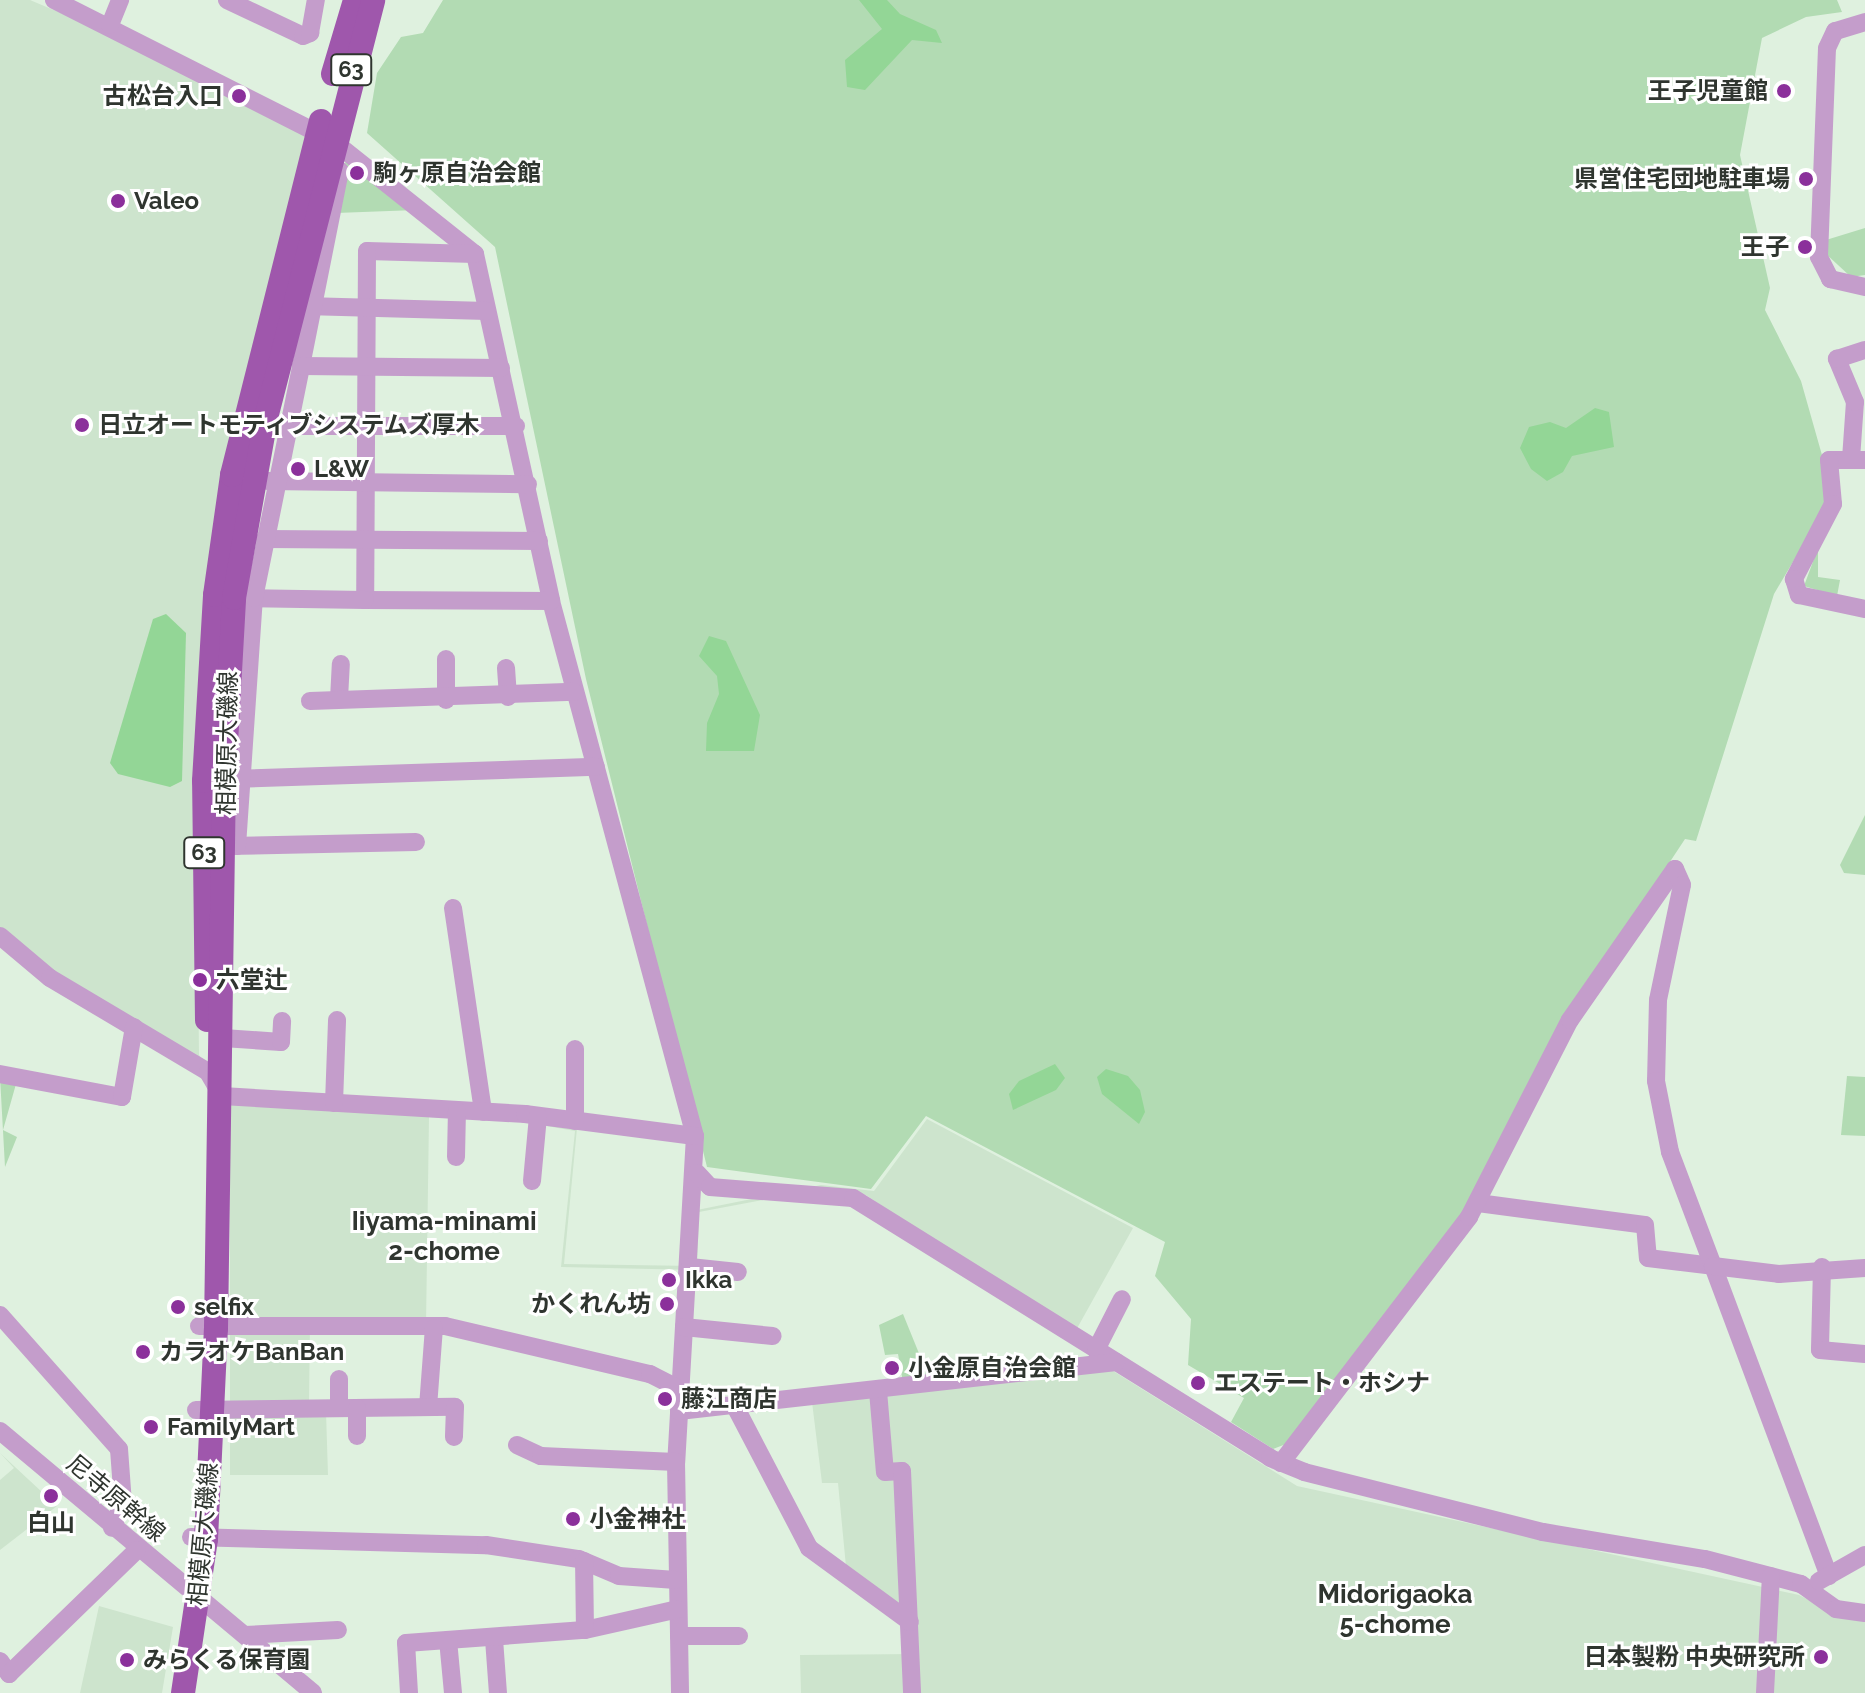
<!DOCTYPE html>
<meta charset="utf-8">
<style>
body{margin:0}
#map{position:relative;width:1865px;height:1693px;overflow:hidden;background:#dff1df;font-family:Raleway,"Noto Sans JP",sans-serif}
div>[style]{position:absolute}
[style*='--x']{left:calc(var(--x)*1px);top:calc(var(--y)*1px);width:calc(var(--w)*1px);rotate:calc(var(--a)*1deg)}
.built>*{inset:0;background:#cde4cd}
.green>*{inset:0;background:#b2dbb3}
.water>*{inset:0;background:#93d696}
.minor>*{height:18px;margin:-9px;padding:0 9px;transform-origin:9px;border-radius:9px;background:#c49dcb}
.major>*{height:24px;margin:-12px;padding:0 12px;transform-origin:12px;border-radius:12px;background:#9f57ac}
.dots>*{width:22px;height:22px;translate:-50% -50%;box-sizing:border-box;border:4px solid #fff;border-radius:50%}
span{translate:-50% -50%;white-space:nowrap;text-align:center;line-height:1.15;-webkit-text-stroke:6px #fff;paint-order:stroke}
.shield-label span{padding:2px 6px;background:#fff;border:2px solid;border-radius:6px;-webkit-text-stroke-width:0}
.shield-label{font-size:22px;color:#2f352f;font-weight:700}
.poi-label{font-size:24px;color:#2f352f;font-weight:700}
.right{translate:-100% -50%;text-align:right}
.left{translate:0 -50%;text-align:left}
.street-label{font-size:24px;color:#2f352f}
.neighbourhood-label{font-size:26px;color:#2f352f;font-weight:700}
</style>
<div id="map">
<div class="built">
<div style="clip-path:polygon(0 0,30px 0,108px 33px,311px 137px,196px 781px,199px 1055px,236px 1105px,525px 1119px,577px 1128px,564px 1264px,694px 1266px,697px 1210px,821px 1185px,874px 1191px,927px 1119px,1133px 1228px,1075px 1332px,1102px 1364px,1297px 1486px,1799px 1595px,1838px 1615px,1865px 1619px,1865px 1693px,801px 1693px,800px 1655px,915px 1654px,914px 1619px,847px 1577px,838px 1483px,822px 1483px,812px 1402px,1104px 1370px,1072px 1334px,866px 1195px,821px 1189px,699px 1212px,697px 1270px,561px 1267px,575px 1131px,524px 1122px,429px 1117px,426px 1326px,310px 1324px,309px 1404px,326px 1412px,328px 1475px,230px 1475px,230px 1106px,190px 1055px,61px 977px,0 929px)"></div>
<div style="clip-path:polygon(0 1453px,57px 1506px,0 1550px,0 1480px,14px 1468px)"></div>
<div style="clip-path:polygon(99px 1606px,173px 1627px,162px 1693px,80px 1693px)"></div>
</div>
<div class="green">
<div style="clip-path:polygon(443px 0,1837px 0,1842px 12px,1806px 17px,1762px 38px,1740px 155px,1770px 288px,1765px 310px,1801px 381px,1833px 494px,1774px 594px,1696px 841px,1685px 839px,1568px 1016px,1473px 1201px,1286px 1444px,1273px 1449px,1231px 1422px,1244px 1398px,1188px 1365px,1191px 1319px,1155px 1276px,1165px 1242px,926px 1116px,871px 1189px,707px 1167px,586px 679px,495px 247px,367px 133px,377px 73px,401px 37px,423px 33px)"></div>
<div style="clip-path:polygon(346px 159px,416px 210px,336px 213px)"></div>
<div style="clip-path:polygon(1865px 228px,1865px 275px,1851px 277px,1825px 253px,1826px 240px)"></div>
<div style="clip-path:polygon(1818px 548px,1818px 577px,1840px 580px,1837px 596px,1804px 586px)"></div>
<div style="clip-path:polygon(1865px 815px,1865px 875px,1844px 873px,1840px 865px)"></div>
<div style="clip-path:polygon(1847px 1076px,1865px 1077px,1865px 1136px,1841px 1135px)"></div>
<div style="clip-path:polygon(0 1077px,16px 1084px,3px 1130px,17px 1137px,5px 1167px)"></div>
<div style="clip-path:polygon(903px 1314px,929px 1378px,903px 1382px,898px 1354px,885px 1355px,879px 1325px)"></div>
</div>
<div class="water">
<div style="clip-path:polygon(859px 0,887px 0,900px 14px,936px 30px,942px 43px,912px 40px,865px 90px,847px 87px,845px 60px,882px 29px)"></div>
<div style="clip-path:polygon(1595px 408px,1609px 412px,1614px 447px,1572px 456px,1563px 472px,1547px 481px,1531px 469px,1520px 448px,1529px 427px,1550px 422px,1566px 428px)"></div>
<div style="clip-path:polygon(166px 614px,186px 633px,182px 781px,170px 787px,118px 774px,110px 763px,153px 619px)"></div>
<div style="clip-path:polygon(709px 636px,726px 641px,760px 715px,754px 751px,706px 751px,707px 723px,719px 694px,717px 676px,699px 656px)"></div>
<div style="clip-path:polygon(1055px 1064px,1065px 1078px,1056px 1090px,1013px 1110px,1009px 1094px,1019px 1081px)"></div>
<div style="clip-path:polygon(1106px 1069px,1128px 1076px,1140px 1090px,1145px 1112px,1139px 1124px,1102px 1094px,1097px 1077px)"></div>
</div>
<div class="minor">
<div style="--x:54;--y:0;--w:313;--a:26.8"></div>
<div style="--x:333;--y:141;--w:181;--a:38.5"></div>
<div style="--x:475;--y:254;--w:355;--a:77.6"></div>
<div style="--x:551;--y:601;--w:554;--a:74.94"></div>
<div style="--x:695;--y:1136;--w:327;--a:93.3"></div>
<div style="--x:676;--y:1462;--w:231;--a:89"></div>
<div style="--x:227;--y:0;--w:84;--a:25.3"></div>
<div style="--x:303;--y:36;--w:8;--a:-23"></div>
<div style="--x:310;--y:33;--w:34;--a:-80"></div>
<div style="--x:1865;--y:22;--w:31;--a:163"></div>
<div style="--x:1835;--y:31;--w:19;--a:115"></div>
<div style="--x:1827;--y:48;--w:209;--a:92.2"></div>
<div style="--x:1819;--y:257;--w:25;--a:63"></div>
<div style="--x:1830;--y:279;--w:36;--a:13"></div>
<div style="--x:110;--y:25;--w:27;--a:-68"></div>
<div style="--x:475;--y:254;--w:108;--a:-178.4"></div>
<div style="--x:367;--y:251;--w:349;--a:90.3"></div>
<div style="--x:365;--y:600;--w:186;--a:0.3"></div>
<div style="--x:305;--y:306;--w:182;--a:1.6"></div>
<div style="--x:301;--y:366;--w:199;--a:-78.7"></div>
<div style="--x:289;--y:426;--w:227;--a:0"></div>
<div style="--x:1851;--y:459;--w:57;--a:-86"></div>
<div style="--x:1855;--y:402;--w:47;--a:-112.7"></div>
<div style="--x:1837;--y:359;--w:29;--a:-18"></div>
<div style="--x:1865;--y:460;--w:36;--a:180"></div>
<div style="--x:1829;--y:460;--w:44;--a:84.8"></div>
<div style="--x:1833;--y:504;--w:85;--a:117.5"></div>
<div style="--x:1794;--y:579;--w:17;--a:73"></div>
<div style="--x:1799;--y:595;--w:67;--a:12"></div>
<div style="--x:267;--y:481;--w:261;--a:0.7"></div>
<div style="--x:265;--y:539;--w:274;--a:0.4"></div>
<div style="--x:244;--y:598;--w:121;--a:0.9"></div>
<div style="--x:506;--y:668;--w:29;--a:86"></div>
<div style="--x:339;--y:699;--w:35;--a:-87"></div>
<div style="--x:446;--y:700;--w:41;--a:-90"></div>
<div style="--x:310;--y:701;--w:264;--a:-2"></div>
<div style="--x:230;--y:779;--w:366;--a:-1.9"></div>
<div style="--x:227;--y:846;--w:189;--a:-1.2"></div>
<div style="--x:237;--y:846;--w:249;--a:-86.1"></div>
<div style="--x:254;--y:598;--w:237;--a:-78.5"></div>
<div style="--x:301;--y:366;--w:200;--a:0.6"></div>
<div style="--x:453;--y:908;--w:206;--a:81.6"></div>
<div style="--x:0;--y:936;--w:65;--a:40"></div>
<div style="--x:50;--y:978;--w:184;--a:30.7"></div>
<div style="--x:208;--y:1072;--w:28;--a:60"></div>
<div style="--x:222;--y:1096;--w:304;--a:3.4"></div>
<div style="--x:525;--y:1114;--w:171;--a:7.4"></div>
<div style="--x:223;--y:1038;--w:58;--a:3.9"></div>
<div style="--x:281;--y:1042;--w:21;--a:-87"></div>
<div style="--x:0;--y:1074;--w:124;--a:10.7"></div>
<div style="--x:122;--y:1097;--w:71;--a:-80.3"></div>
<div style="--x:334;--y:1103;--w:83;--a:-87.9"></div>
<div style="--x:575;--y:1121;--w:72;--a:-90"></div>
<div style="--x:456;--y:1157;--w:46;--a:-88.8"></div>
<div style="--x:697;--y:1173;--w:19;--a:47"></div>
<div style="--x:710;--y:1187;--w:143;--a:4.4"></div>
<div style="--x:853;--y:1198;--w:491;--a:31.9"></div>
<div style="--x:1270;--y:1458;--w:37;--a:22"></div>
<div style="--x:1304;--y:1472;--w:246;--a:14.1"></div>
<div style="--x:1543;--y:1532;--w:164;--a:9.5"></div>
<div style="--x:1705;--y:1559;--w:99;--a:14.6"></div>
<div style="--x:1801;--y:1584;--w:43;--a:35.5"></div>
<div style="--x:1836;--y:1609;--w:29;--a:8"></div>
<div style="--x:532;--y:1181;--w:65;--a:-84.7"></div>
<div style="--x:1478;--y:1203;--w:168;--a:7.5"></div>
<div style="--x:1645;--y:1225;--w:33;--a:85"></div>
<div style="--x:1648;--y:1258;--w:65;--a:7"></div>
<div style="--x:1713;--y:1266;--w:331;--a:69.5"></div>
<div style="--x:690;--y:1267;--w:48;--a:5.9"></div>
<div style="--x:1822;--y:1267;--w:83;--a:91.4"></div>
<div style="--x:1820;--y:1350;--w:45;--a:5.1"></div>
<div style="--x:0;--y:1315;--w:179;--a:48.4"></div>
<div style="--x:119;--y:1449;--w:54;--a:85.8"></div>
<div style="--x:123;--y:1503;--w:27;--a:114"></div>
<div style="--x:199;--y:1326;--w:246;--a:0"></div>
<div style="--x:445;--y:1326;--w:211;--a:13.2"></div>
<div style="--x:650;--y:1374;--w:33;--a:27"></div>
<div style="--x:684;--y:1327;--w:89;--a:5.8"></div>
<div style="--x:1096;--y:1350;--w:57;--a:-63"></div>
<div style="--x:339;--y:1379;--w:29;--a:90"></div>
<div style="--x:878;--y:1391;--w:81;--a:85.1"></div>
<div style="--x:885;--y:1472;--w:17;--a:-3"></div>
<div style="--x:902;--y:1471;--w:222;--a:87.4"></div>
<div style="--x:428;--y:1407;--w:79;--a:-85.7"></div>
<div style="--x:196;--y:1410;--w:259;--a:-0.7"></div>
<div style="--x:455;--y:1407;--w:30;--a:92"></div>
<div style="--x:737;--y:1410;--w:156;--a:62.4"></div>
<div style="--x:809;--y:1548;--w:125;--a:36.2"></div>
<div style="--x:679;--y:1411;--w:440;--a:-6.4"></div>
<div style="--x:0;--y:1431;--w:408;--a:39.9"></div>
<div style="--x:357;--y:1436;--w:28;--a:-90"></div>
<div style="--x:517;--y:1445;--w:26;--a:25"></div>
<div style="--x:541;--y:1456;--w:135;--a:2.5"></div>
<div style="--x:1281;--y:1463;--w:310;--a:-52.6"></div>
<div style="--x:1469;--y:1217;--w:221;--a:-62.9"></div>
<div style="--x:1570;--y:1020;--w:184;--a:-55.2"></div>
<div style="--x:1675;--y:869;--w:17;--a:66"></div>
<div style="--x:1682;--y:885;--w:117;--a:101.8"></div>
<div style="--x:1658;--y:1000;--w:81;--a:91.4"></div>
<div style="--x:1656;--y:1081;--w:72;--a:78.8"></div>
<div style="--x:1670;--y:1152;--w:122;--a:69.3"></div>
<div style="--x:1713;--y:1266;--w:66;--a:6.9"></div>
<div style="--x:1779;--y:1274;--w:86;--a:-4"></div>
<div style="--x:191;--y:1537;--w:295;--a:1.6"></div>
<div style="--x:486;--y:1545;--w:94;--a:8.6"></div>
<div style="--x:579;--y:1559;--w:43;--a:23"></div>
<div style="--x:619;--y:1576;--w:57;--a:4"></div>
<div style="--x:1819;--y:1581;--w:53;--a:-29.5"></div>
<div style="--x:585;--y:1630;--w:95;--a:-12.7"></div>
<div style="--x:245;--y:1635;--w:93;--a:-3.1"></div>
<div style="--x:679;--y:1636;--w:60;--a:0"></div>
<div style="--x:494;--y:1639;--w:54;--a:85.8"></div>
<div style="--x:448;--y:1640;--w:53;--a:84.6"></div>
<div style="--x:0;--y:1661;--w:16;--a:55"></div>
<div style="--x:9;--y:1674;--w:178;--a:-44.1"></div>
<div style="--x:409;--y:1693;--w:50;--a:-93.4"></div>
<div style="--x:406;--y:1643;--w:179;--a:-4.2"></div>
<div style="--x:585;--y:1630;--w:69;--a:-90.8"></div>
<div style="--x:1765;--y:1693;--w:117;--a:-87.1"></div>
</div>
<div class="major">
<div style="--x:333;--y:74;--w:77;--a:-73.4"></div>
<div style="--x:207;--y:1020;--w:239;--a:-90.7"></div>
<div style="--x:204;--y:781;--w:186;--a:-86.6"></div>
<div style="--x:215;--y:595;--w:121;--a:-81.9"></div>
<div style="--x:232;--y:475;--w:365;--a:-75.9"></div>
<div style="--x:183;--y:1693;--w:156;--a:-81.5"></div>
<div style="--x:206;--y:1539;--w:211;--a:-87.3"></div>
<div style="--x:216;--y:1328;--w:549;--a:-89.17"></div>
<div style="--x:224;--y:779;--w:181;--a:-86.8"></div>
<div style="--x:234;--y:598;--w:183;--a:-79.9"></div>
<div style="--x:266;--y:418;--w:431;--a:-75.6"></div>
</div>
<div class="dots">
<div style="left:1784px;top:91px;background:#8b309b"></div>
<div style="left:239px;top:96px;background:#8b309b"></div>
<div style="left:357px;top:173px;background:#8b309b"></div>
<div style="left:1806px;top:179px;background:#8b309b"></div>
<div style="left:118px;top:201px;background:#8b309b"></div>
<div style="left:1805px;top:247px;background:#8b309b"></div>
<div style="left:82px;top:425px;background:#8b309b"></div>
<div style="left:298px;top:469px;background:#8b309b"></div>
<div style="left:200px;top:980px;background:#8b309b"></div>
<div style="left:669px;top:1280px;background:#8b309b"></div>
<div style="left:667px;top:1304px;background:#8b309b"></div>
<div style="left:178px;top:1307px;background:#8b309b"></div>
<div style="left:143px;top:1352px;background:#8b309b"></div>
<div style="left:892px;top:1368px;background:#8b309b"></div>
<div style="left:1198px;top:1383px;background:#8b309b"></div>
<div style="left:665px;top:1399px;background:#8b309b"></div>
<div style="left:151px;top:1427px;background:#8b309b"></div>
<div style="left:51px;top:1496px;background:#8b309b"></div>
<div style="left:573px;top:1519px;background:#8b309b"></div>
<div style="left:1821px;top:1657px;background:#8b309b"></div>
<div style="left:127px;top:1660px;background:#8b309b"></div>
</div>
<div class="shield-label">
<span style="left:351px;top:70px">63</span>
<span style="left:204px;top:853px">63</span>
</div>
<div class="poi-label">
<span class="right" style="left:1768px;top:91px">王子児童館</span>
<span class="right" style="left:223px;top:96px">古松台入口</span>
<span class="left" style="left:373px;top:173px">駒ヶ原自治会館</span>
<span class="right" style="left:1790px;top:179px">県営住宅団地駐車場</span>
<span class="left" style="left:134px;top:201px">Valeo</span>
<span class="right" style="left:1789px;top:247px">王子</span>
<span class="left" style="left:98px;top:425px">日立オートモティブシステムズ厚木</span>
<span class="left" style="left:314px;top:469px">L&amp;W</span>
<span class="left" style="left:216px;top:980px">六堂辻</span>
<span class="left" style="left:685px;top:1280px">Ikka</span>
<span class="right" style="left:651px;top:1304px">かくれん坊</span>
<span class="left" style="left:194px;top:1307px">selfix</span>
<span class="left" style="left:159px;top:1352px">カラオケBanBan</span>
<span class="left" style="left:908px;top:1368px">小金原自治会館</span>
<span class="left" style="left:1214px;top:1383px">エステート・ホシナ</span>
<span class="left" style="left:681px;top:1399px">藤江商店</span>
<span class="left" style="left:167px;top:1427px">FamilyMart</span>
<span class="left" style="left:589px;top:1519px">小金神社</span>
<span style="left:51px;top:1523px">白山</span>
<span class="right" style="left:1805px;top:1657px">日本製粉 中央研究所</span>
<span class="left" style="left:143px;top:1660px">みらくる保育園</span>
</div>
<div class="street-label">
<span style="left:227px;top:743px;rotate:-89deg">相模原大磯線</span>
<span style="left:116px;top:1498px;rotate:40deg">尼寺原幹線</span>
<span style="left:203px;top:1534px;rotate:-85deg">相模原大磯線</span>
</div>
<div class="neighbourhood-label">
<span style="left:444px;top:1237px">Iiyama-minami<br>2-chome</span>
<span style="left:1395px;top:1610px">Midorigaoka<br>5-chome</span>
</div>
</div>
